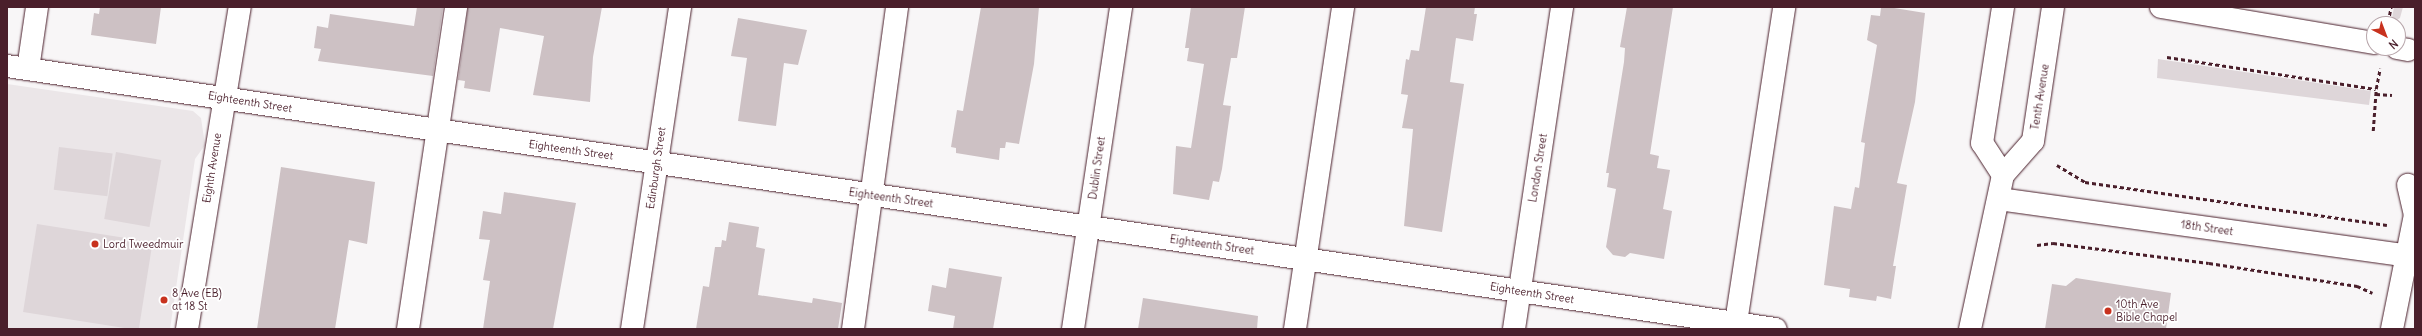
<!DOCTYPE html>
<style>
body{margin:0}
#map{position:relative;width:2422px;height:336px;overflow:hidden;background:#f8f6f7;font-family:Delius,sans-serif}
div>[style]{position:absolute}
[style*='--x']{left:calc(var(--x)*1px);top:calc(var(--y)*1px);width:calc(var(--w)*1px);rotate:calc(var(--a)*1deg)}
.built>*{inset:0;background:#ebe6e8}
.green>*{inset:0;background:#ded6d9;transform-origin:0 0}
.building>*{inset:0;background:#cdc1c4}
.path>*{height:2.5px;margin-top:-1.25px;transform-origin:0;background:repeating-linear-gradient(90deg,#4a1f2b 0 4px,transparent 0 7px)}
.roads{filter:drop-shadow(0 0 1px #4a1f2b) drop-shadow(0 0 1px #4a1f2b)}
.minor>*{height:22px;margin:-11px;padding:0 11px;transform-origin:11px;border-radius:11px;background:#fff}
.major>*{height:22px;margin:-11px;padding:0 11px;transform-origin:11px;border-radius:11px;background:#fff}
.dots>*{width:11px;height:11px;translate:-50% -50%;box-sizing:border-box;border:2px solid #fff;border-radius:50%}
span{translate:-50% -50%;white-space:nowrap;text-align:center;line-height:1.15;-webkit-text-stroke:3.5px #fff;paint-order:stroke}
.street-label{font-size:11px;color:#4a1f2b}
.poi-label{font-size:11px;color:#4a1f2b}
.left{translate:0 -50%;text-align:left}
.frame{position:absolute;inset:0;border:8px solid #4a1f2b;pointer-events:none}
.north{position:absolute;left:2366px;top:16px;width:40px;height:40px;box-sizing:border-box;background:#fff;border:1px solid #b7a5aa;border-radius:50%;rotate:138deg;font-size:11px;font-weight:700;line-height:16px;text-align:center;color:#4a1f2b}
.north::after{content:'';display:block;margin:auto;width:14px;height:18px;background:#c8321e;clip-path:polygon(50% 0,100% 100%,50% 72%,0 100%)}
</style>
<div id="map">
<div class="built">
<div style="clip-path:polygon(7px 84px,193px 111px,201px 118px,205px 145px,195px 159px,170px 329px,7px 329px)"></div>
</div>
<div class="green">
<div style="clip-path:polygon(2394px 7px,2403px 7px,2400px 18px,2391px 24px)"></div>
<div style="clip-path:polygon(2158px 59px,2371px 91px,2369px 105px,2157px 78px)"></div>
<div style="left:59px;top:147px;width:54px;height:43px;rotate:7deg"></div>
<div style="left:116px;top:152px;width:46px;height:68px;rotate:10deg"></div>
<div style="left:37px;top:224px;width:117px;height:89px;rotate:9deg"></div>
</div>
<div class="building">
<div style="clip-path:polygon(100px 7px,161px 7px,156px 44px,91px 35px,94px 13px,99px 14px)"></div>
<div style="clip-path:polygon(417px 7px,443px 7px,433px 76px,318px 61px,321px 49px,314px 48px,317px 26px,328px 28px,330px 14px,414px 26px)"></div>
<div style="clip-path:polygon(468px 7px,602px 7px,593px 57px,590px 102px,533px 95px,544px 36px,500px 28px,490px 92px,464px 88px,465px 81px,458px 80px)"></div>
<div style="clip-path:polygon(981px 7px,1039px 7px,1034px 64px,1019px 144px,1006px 142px,1005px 148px,1000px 148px,999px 160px,956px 153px,956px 148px,951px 147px,957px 110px,963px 111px)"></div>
<div style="clip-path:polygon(1191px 7px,1245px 7px,1237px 58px,1231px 58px,1223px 105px,1231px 106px,1222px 169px,1219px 182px,1213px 181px,1209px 200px,1173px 194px,1176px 146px,1191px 148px,1204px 64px,1187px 61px,1189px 48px,1185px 48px)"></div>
<div style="clip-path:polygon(1426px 7px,1475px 7px,1474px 14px,1477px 14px,1473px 41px,1456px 38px,1450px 82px,1464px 84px,1442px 232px,1404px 226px,1413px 129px,1402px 128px,1408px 95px,1401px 94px,1406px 59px,1409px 60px,1411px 50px,1419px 51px)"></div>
<div style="clip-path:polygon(1627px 7px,1673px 7px,1650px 154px,1659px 156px,1657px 168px,1670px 170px,1663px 209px,1672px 211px,1664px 259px,1630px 253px,1625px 257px,1613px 255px,1606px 247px,1616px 189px,1607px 187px,1609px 173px,1606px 173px,1624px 62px,1625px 48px,1620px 47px)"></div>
<div style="clip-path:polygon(1888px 7px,1925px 13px,1915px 102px,1897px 183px,1907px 185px,1893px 266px,1896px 266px,1891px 299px,1877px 296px,1876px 301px,1849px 297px,1850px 289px,1824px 285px,1834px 206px,1851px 209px,1855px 187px,1859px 188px,1865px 143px,1861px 142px,1877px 45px,1867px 40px,1871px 15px,1880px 16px,1881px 8px)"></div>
<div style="clip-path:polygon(738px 18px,807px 30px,798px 65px,784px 63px,776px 126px,738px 121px,747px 58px,731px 56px)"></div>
<div style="clip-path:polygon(281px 167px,375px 182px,367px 244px,349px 240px,335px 329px,257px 329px)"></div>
<div style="clip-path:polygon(504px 192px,576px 203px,553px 329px,483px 329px,490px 281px,483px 280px,490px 240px,479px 239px,483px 211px,501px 214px)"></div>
<div style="clip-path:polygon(729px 222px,759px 227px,756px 247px,765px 249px,758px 295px,812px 303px,813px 298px,842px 303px,838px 329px,696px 329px,703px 286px,709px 287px,715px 247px,721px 247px,722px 240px,726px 241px)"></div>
<div style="clip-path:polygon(949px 268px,1002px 277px,993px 329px,953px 329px,955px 316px,928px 311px,932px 285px,946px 288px)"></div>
<div style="clip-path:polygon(2076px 278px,2171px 293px,2166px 329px,2045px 329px,2052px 284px,2066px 286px)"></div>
<div style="clip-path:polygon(1143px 298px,1258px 316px,1257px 329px,1138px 329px)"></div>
</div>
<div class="path">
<div style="--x:2388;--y:22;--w:15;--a:-79"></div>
<div style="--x:2167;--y:57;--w:211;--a:8.7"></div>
<div style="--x:2376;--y:89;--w:21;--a:-79"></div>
<div style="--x:2376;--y:94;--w:16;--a:4"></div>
<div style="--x:2373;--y:131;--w:42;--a:-85.9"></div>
<div style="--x:2057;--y:165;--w:33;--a:31"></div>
<div style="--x:2085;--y:182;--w:305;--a:8.1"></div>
<div style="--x:2037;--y:245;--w:16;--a:-7"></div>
<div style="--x:2053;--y:243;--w:157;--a:7.3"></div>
<div style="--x:2209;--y:263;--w:150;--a:8.8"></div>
<div style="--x:2357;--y:286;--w:17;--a:24"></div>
</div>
<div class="roads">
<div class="minor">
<div style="--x:2161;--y:7;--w:216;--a:9.6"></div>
<div style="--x:2397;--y:48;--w:11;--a:10"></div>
<div style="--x:7;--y:66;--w:1788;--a:8.46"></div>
<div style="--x:28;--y:69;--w:63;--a:-81.7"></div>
<div style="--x:1999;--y:199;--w:420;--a:7.9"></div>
<div style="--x:187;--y:329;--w:326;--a:-80.7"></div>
<div style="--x:408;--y:329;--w:326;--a:-81.5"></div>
<div style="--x:632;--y:329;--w:326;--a:-81.5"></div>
<div style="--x:853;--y:329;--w:325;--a:-82.2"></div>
<div style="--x:1073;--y:329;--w:326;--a:-81.5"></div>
<div style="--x:1295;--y:329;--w:326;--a:-81.5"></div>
<div style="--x:1514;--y:329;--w:326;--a:-81.5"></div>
<div style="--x:1735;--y:329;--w:326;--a:-81.3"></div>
<div style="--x:2392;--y:329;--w:116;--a:-78.6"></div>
<div style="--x:2415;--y:215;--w:31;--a:-103"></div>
</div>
<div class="major">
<div style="--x:2003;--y:175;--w:38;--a:-123"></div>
<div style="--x:1982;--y:143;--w:138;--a:-81.2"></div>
<div style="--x:1970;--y:329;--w:157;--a:-77.9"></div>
<div style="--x:2003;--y:175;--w:45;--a:-48.6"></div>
<div style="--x:2033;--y:141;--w:135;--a:-81.5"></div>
</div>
</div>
<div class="dots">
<div style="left:95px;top:244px;background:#c8321e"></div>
<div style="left:164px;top:300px;background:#c8321e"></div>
<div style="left:2108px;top:311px;background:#c8321e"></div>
</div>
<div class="street-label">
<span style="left:2040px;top:97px;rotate:-81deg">Tenth Avenue</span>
<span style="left:250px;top:102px;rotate:9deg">Eighteenth Street</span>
<span style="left:571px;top:150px;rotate:8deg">Eighteenth Street</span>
<span style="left:212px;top:168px;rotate:-81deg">Eighth Avenue</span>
<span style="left:656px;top:168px;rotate:-82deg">Edinburgh Street</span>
<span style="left:1097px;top:168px;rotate:-82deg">Dublin Street</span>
<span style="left:1538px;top:168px;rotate:-81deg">London Street</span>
<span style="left:891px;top:198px;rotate:8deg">Eighteenth Street</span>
<span style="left:2207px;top:228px;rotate:8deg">18th Street</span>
<span style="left:1212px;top:245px;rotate:8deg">Eighteenth Street</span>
<span style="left:1532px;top:293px;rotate:9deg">Eighteenth Street</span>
</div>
<div class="poi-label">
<span class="left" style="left:103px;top:244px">Lord Tweedmuir</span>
<span class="left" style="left:172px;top:300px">8 Ave (EB)<br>at 18 St</span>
<span class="left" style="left:2116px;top:311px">10th Ave<br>Bible Chapel</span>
</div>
<div class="frame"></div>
<div class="north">N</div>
</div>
